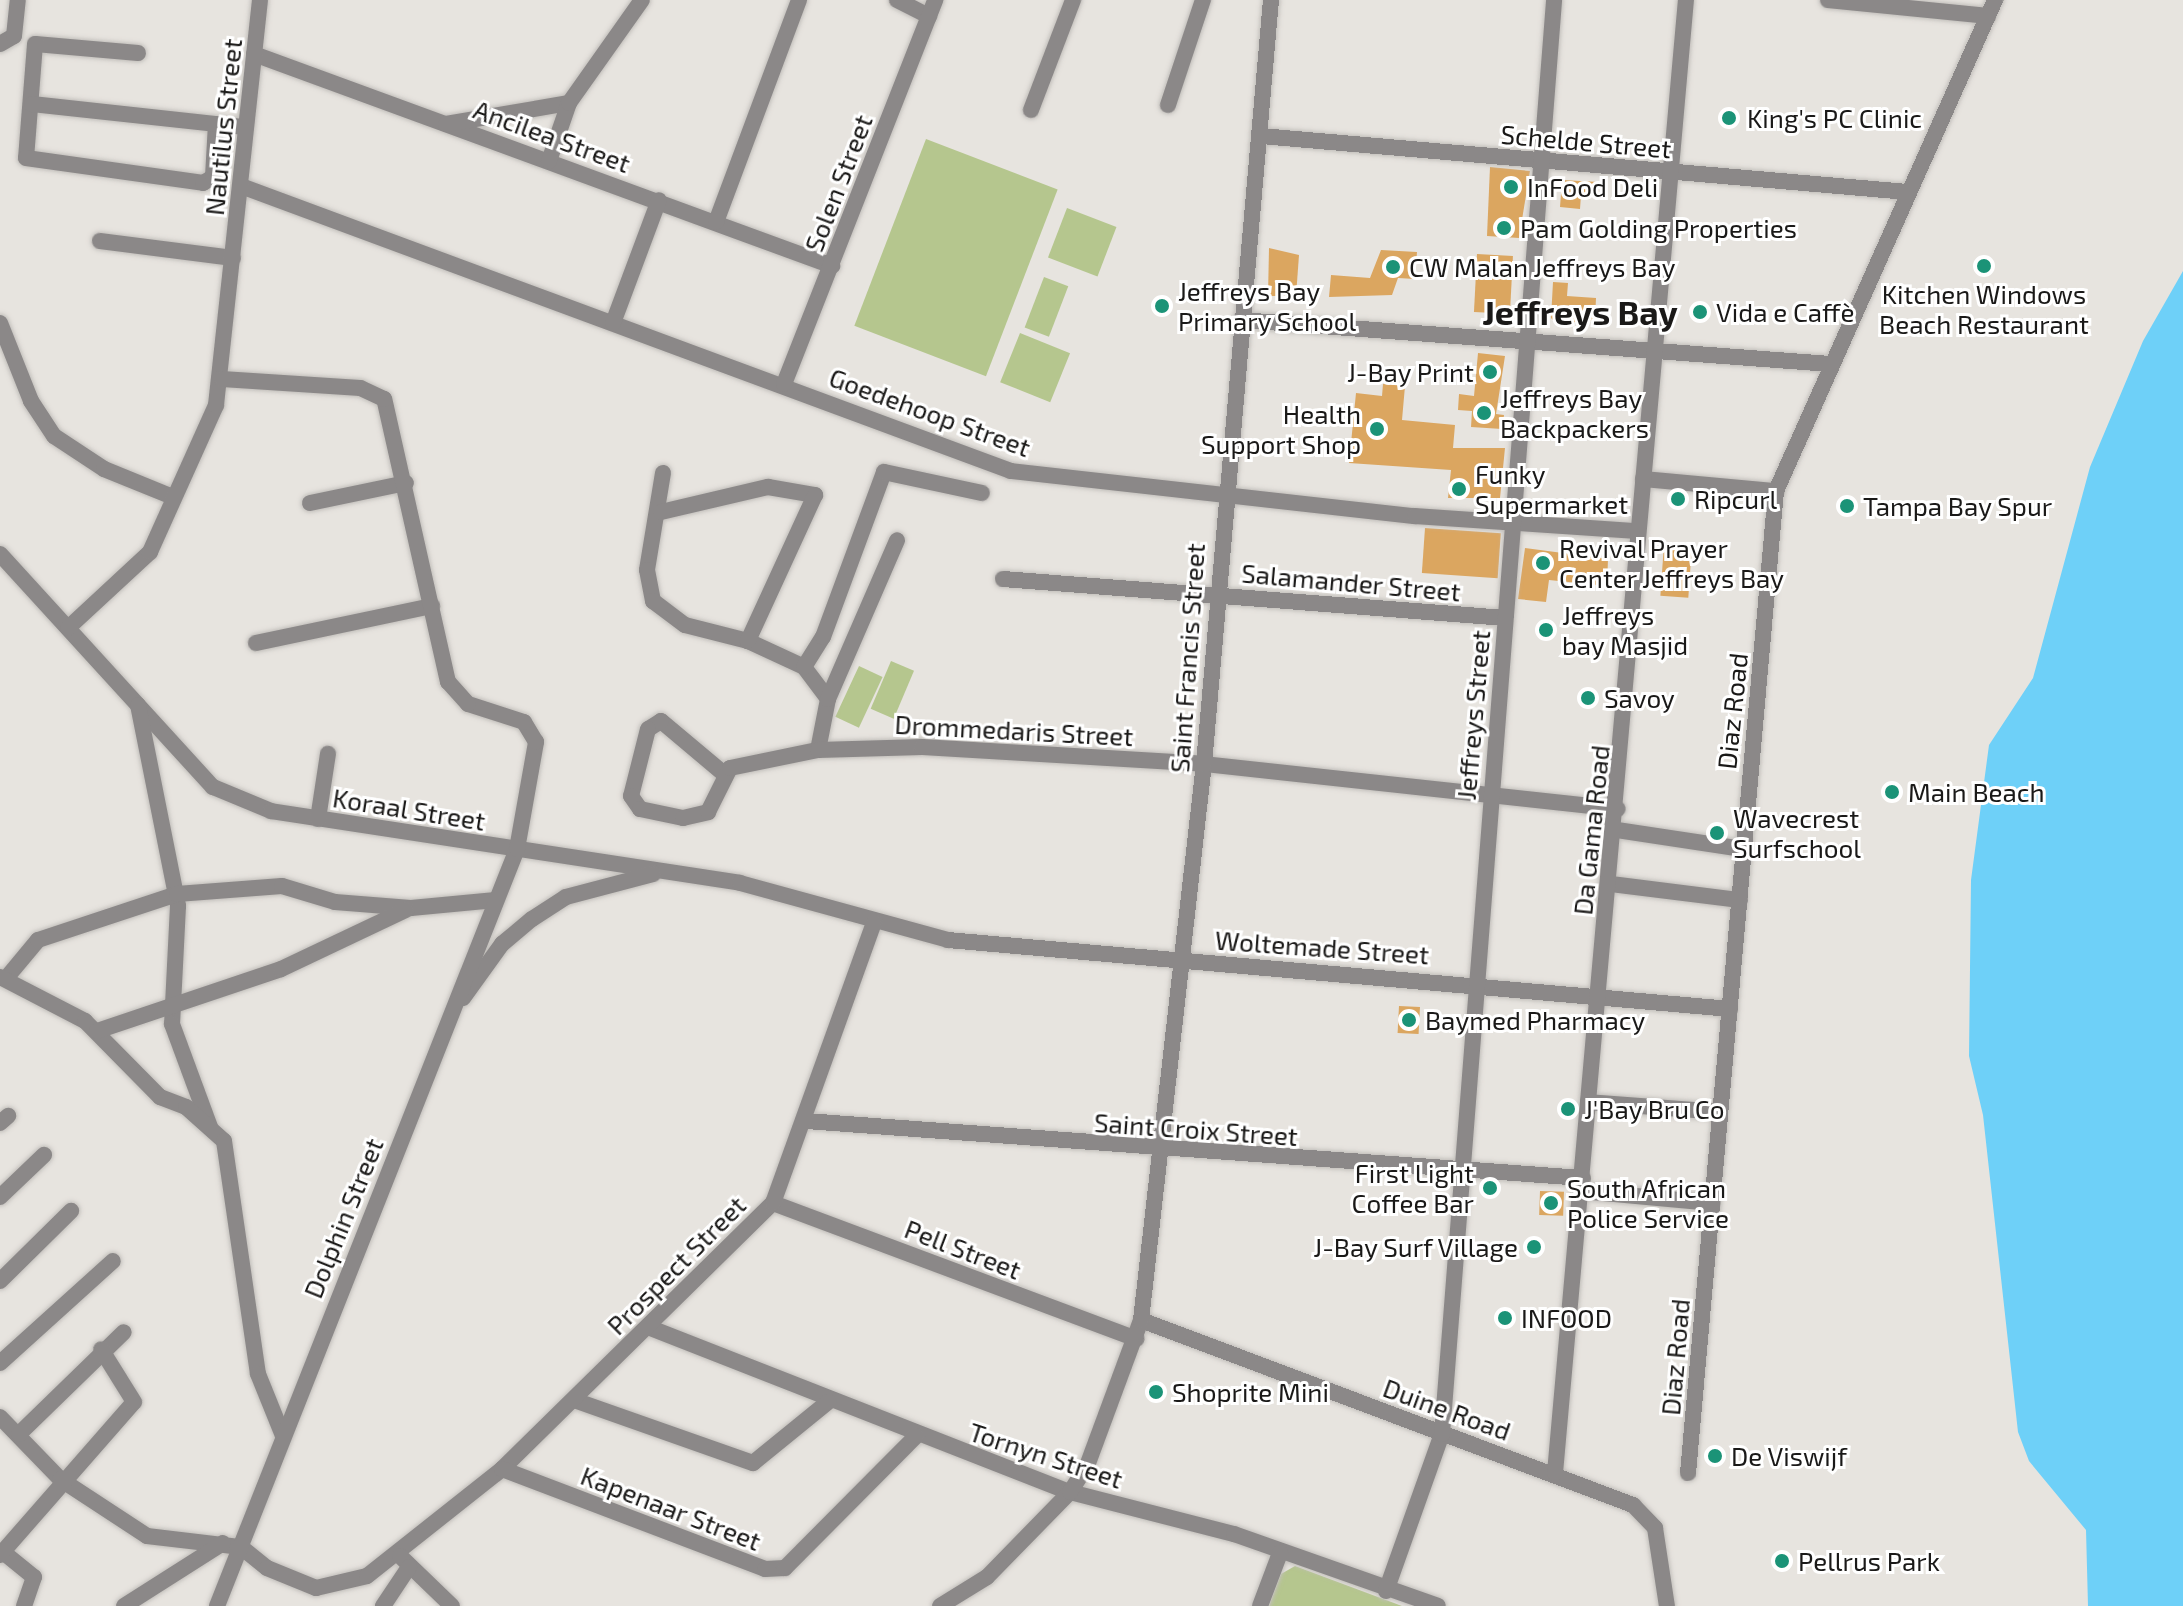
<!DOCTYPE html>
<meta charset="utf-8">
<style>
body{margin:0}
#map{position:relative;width:2183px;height:1606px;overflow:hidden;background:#e7e4df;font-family:"Exo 2",sans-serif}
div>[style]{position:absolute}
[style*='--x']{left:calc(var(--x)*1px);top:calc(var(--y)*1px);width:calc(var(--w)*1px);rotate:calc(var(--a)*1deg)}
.green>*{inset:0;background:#b5c68e;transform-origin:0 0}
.water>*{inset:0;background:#6ed0f8}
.building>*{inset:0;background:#dba660;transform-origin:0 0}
.roads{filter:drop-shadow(0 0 2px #c2bfbb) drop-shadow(0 0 2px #c2bfbb)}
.minor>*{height:16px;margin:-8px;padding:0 8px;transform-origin:8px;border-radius:8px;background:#8b8888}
.dots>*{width:22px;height:22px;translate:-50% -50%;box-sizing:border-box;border:4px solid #fff;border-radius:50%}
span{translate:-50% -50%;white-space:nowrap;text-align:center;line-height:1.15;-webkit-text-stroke:6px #fff;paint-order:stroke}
.poi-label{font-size:26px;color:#1a1918}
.left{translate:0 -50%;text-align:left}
.right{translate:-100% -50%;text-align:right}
.street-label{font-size:26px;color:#1a1918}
.district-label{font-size:34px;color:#1a1918;font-weight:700}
</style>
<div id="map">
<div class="green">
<div style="left:926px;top:139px;width:141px;height:200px;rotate:21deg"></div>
<div style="left:1067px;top:208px;width:53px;height:53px;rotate:21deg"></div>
<div style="left:1044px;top:277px;width:26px;height:54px;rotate:21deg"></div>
<div style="left:1020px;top:333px;width:54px;height:53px;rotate:22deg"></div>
<div style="left:891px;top:661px;width:25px;height:52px;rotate:23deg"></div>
<div style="left:859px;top:666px;width:26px;height:56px;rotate:25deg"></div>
<div style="clip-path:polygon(1295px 1566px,1402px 1606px,1269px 1606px,1281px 1574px)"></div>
</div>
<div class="water">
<div style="clip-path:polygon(2183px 271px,2183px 1606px,2088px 1606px,2086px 1530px,2029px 1461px,2018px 1432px,1983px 1115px,1969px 1056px,1971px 880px,1989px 745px,2033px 678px,2090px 467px,2143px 341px)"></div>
</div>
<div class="building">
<div style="clip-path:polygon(1490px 167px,1530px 171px,1519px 238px,1487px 236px)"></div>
<div style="clip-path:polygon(1562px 180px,1599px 182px,1598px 196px,1581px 195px,1580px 209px,1560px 207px)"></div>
<div style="clip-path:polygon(1269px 248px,1299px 255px,1296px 296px,1268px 296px)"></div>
<div style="clip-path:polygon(1381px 250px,1417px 252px,1415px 279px,1398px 278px,1392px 295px,1329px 297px,1331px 275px,1370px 278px)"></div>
<div style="left:1477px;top:254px;width:36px;height:58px;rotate:3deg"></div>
<div style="clip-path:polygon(1553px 282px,1568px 283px,1567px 296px,1596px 298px,1595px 320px,1557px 324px,1551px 318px)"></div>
<div style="clip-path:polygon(1478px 353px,1505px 356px,1496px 414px,1504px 415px,1502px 429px,1471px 427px,1472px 411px,1458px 410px,1459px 394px,1474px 396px)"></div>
<div style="clip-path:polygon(1383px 384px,1405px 386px,1402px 420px,1455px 425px,1453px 448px,1505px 448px,1500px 498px,1448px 498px,1451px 470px,1349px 463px,1356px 393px,1382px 396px)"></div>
<div style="left:1425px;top:528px;width:76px;height:45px;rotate:4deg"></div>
<div style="left:1664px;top:544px;width:28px;height:52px;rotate:4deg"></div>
<div style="clip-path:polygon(1525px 548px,1608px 559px,1607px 586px,1549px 580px,1546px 602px,1518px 599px)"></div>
<div style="left:1399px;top:1006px;width:21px;height:27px;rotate:3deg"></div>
<div style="left:1540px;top:1191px;width:24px;height:24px;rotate:2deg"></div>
</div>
<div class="roads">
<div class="minor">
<div style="--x:897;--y:0;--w:36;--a:27"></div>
<div style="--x:1828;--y:0;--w:161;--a:5.7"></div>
<div style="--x:0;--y:44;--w:16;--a:-30"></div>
<div style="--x:14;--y:36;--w:36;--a:-84"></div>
<div style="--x:138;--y:53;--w:103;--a:-175"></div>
<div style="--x:35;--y:44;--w:114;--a:94.5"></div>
<div style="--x:26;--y:158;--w:179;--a:8"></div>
<div style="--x:203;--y:183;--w:12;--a:-31"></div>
<div style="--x:213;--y:177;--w:53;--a:-86.8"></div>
<div style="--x:254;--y:54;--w:616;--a:20.14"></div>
<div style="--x:32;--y:104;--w:214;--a:6.2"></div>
<div style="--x:1168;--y:105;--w:111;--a:-71.6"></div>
<div style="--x:1031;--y:110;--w:118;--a:-69.1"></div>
<div style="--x:446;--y:124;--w:125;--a:-9.7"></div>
<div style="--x:1261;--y:136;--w:649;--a:4.95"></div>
<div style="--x:549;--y:161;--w:61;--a:-71"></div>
<div style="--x:569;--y:103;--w:126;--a:-54.7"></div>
<div style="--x:241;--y:186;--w:821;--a:20.31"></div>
<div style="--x:1011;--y:471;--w:406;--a:6.4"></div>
<div style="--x:1415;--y:516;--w:222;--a:3.9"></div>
<div style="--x:716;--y:222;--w:237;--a:-69.5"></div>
<div style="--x:100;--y:241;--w:134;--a:7.3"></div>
<div style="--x:1241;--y:320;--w:591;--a:4.27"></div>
<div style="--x:0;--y:323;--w:84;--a:68.3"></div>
<div style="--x:31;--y:401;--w:42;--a:56.7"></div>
<div style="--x:54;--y:436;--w:60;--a:33.4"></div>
<div style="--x:104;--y:469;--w:74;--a:22.1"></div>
<div style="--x:613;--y:323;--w:131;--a:-69.5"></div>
<div style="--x:784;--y:384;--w:413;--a:-68.5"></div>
<div style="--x:663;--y:473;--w:98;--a:99.4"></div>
<div style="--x:647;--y:570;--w:32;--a:79"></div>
<div style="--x:653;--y:601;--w:40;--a:37"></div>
<div style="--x:685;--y:625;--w:65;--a:14.3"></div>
<div style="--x:748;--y:641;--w:62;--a:24.9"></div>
<div style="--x:804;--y:667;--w:40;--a:53"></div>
<div style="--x:1643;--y:479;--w:134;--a:5.2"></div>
<div style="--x:310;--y:503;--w:98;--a:-11.8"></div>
<div style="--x:661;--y:512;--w:110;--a:-13.2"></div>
<div style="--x:768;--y:487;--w:48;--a:9.7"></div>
<div style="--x:815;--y:495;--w:161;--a:114.7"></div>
<div style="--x:0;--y:554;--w:316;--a:47.6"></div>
<div style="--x:213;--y:787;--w:63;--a:22.5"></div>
<div style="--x:271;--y:811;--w:474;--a:8.7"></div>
<div style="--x:740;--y:883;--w:216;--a:15.3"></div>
<div style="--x:948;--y:940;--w:785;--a:5.04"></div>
<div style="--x:1003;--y:579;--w:504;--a:4.44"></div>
<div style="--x:68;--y:628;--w:112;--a:-42.8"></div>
<div style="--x:150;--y:552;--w:161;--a:-65.8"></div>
<div style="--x:216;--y:405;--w:407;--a:-83.8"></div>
<div style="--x:256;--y:643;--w:180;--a:-11.9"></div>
<div style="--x:804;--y:667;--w:36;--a:-58"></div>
<div style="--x:823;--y:637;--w:176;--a:-69.7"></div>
<div style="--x:884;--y:472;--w:100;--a:12.1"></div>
<div style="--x:138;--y:705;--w:205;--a:78.7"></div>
<div style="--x:178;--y:906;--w:118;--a:92.9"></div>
<div style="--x:172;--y:1024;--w:110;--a:69.7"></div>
<div style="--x:818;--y:750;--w:52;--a:-78.9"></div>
<div style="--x:828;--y:699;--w:173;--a:-66.5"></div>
<div style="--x:723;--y:773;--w:81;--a:-140"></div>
<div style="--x:661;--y:721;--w:15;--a:148"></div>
<div style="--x:648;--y:729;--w:69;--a:104.2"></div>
<div style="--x:631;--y:796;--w:16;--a:55"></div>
<div style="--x:640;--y:809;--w:44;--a:11.8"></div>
<div style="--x:683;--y:818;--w:26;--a:-13"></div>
<div style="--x:708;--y:812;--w:49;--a:-63.4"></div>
<div style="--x:730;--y:768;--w:90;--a:-11.6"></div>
<div style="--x:818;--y:750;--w:104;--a:-1.7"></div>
<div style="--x:922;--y:747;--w:283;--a:3.4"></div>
<div style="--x:1204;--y:764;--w:416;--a:6.2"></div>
<div style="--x:318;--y:819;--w:66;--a:-81.3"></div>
<div style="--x:1617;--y:830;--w:127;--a:8.6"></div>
<div style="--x:1611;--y:884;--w:130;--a:7.1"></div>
<div style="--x:8;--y:976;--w:47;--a:-50.2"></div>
<div style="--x:38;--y:940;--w:146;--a:-18.3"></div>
<div style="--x:177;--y:894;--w:105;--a:-4.4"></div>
<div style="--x:282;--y:886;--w:55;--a:16.8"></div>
<div style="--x:335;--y:902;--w:76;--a:4.5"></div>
<div style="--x:411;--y:908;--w:85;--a:-5.4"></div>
<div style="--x:0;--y:977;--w:96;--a:27.4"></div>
<div style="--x:85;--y:1021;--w:107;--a:45.4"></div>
<div style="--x:160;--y:1097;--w:28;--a:21"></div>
<div style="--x:186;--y:1107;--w:51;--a:41.8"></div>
<div style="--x:224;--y:1141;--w:235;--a:81.7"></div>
<div style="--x:258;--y:1374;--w:67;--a:68"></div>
<div style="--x:463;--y:998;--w:67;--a:-54.2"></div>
<div style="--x:502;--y:944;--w:39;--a:-40"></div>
<div style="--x:532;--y:919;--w:40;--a:-32.9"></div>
<div style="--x:566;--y:897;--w:90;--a:-14.8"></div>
<div style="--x:97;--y:1031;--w:194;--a:-18.6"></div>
<div style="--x:281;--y:969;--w:138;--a:-25.3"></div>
<div style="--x:1588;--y:1102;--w:132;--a:4.3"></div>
<div style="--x:806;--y:1121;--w:779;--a:4.2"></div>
<div style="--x:0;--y:1123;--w:11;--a:-41"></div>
<div style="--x:1581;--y:1191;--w:132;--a:5.2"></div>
<div style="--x:0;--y:1197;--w:61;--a:-43.7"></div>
<div style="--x:773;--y:1203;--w:388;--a:20.5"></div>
<div style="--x:0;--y:1281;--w:100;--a:-44.6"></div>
<div style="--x:1141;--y:1320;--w:526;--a:20.61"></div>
<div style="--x:1633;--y:1505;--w:32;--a:46"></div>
<div style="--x:1655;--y:1528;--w:79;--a:81.3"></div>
<div style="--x:648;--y:1327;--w:453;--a:21.4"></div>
<div style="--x:1070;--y:1492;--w:169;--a:14.4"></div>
<div style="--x:1234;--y:1534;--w:216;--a:19.4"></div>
<div style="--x:0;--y:1363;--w:152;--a:-42.1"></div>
<div style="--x:574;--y:1400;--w:190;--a:19.4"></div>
<div style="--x:753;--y:1463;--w:97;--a:-39.1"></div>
<div style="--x:0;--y:1417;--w:86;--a:45.9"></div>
<div style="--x:60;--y:1479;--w:104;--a:33.2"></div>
<div style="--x:147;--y:1536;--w:95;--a:6.7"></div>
<div style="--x:241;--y:1547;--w:33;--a:39"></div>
<div style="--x:267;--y:1568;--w:53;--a:22.2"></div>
<div style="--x:316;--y:1588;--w:52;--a:-13.2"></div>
<div style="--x:367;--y:1576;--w:172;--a:-38.4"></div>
<div style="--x:502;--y:1469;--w:380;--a:-44.5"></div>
<div style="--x:773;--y:1203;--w:298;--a:-70.2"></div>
<div style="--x:19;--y:1434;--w:146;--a:-44.2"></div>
<div style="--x:502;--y:1469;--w:281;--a:20.8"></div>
<div style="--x:765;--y:1569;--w:20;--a:-3"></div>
<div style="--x:785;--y:1568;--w:186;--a:-45.2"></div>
<div style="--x:1555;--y:1473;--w:1479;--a:-84.92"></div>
<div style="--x:1688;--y:1473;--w:986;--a:-84.88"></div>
<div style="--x:1776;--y:491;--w:538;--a:-65.96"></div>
<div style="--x:3;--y:1552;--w:40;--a:39"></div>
<div style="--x:34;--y:1577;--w:31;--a:109"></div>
<div style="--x:0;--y:1555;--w:203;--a:-48.8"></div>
<div style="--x:134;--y:1402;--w:62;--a:-121.9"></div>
<div style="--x:400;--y:1556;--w:72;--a:43.9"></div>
<div style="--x:1386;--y:1591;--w:167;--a:-70.4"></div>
<div style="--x:1442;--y:1434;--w:1438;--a:-85.53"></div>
<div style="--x:124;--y:1606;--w:117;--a:-32.5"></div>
<div style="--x:217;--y:1606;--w:814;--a:-68.38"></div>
<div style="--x:517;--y:849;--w:109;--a:-79.9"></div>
<div style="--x:536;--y:742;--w:23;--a:-121"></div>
<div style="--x:524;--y:722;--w:59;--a:-162.2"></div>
<div style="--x:468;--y:704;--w:30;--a:-132"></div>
<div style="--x:448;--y:682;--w:290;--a:-102.7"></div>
<div style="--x:384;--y:399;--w:26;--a:-155"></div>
<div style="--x:360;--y:388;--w:138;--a:-176.3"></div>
<div style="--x:383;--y:1606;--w:47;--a:-56.3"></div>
<div style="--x:940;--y:1606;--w:55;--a:-31.7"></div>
<div style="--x:987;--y:1577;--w:119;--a:-45.7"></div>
<div style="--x:1070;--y:1492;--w:31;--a:-57"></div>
<div style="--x:1087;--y:1466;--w:156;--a:-69.7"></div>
<div style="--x:1141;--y:1320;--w:560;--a:-83.54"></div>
<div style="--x:1204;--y:764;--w:767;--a:-84.99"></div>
<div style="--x:1260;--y:1606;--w:57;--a:-69.3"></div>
</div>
</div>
<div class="dots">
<div style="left:1729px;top:118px;background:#1b9377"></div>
<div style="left:1511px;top:187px;background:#1b9377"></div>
<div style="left:1504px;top:228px;background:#1b9377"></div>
<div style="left:1984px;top:266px;background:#1b9377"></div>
<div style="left:1393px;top:267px;background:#1b9377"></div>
<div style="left:1162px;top:306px;background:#1b9377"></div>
<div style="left:1700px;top:312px;background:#1b9377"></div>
<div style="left:1490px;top:372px;background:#1b9377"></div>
<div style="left:1484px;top:413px;background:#1b9377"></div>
<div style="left:1377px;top:429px;background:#1b9377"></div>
<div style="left:1459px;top:489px;background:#1b9377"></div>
<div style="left:1678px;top:499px;background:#1b9377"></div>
<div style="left:1847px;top:506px;background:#1b9377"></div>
<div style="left:1543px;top:563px;background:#1b9377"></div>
<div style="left:1546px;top:630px;background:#1b9377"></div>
<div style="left:1588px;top:698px;background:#1b9377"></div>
<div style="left:1892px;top:792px;background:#1b9377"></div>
<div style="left:1717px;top:833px;background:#1b9377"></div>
<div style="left:1409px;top:1020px;background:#1b9377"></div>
<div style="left:1568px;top:1109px;background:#1b9377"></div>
<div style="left:1490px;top:1188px;background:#1b9377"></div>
<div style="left:1551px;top:1203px;background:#1b9377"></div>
<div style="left:1534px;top:1247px;background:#1b9377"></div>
<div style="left:1505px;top:1318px;background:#1b9377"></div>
<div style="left:1156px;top:1392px;background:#1b9377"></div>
<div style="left:1715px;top:1456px;background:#1b9377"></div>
<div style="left:1782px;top:1561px;background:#1b9377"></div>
</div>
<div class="poi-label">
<span class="left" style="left:1747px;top:118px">King's PC Clinic</span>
<span class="left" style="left:1527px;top:187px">InFood Deli</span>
<span class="left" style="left:1520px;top:228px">Pam Golding Properties</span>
<span class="left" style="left:1409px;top:267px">CW Malan Jeffreys Bay</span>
<span class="left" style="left:1178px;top:306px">Jeffreys Bay<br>Primary School</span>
<span style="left:1984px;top:309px">Kitchen Windows<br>Beach Restaurant</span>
<span class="left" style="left:1716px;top:312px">Vida e Caffè</span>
<span class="right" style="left:1474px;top:372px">J-Bay Print</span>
<span class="left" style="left:1500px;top:413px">Jeffreys Bay<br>Backpackers</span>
<span class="right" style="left:1361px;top:429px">Health<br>Support Shop</span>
<span class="left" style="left:1475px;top:489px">Funky<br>Supermarket</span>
<span class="left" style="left:1694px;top:499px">Ripcurl</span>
<span class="left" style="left:1863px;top:506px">Tampa Bay Spur</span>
<span class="left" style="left:1559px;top:563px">Revival Prayer<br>Center Jeffreys Bay</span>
<span class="left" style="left:1562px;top:630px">Jeffreys<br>bay Masjid</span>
<span class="left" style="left:1604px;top:698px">Savoy</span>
<span class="left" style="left:1908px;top:792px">Main Beach</span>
<span class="left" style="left:1733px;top:833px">Wavecrest<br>Surfschool</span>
<span class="left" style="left:1425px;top:1020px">Baymed Pharmacy</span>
<span class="left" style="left:1584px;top:1109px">J'Bay Bru Co</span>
<span class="right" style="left:1474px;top:1188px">First Light<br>Coffee Bar</span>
<span class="left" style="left:1567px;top:1203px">South African<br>Police Service</span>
<span class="right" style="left:1518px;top:1247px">J-Bay Surf Village</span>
<span class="left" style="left:1521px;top:1318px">INFOOD</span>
<span class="left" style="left:1172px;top:1392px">Shoprite Mini</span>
<span class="left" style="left:1731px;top:1456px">De Viswijf</span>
<span class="left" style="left:1798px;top:1561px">Pellrus Park</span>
</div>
<div class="street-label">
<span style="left:223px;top:127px;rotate:-84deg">Nautilus Street</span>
<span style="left:552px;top:136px;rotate:20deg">Ancilea Street</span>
<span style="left:1586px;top:141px;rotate:5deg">Schelde Street</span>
<span style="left:838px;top:183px;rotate:-69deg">Solen Street</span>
<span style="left:930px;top:412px;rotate:20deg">Goedehoop Street</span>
<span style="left:1351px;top:582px;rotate:5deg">Salamander Street</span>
<span style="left:1187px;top:658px;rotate:-86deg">Saint Francis Street</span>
<span style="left:1732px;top:711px;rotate:-84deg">Diaz Road</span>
<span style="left:1473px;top:715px;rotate:-85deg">Jeffreys Street</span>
<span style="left:1014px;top:730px;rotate:3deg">Drommedaris Street</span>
<span style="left:409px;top:809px;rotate:9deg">Koraal Street</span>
<span style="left:1591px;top:830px;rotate:-84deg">Da Gama Road</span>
<span style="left:1322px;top:947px;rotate:4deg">Woltemade Street</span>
<span style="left:1196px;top:1129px;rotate:4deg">Saint Croix Street</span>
<span style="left:343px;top:1218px;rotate:-68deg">Dolphin Street</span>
<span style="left:963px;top:1249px;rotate:21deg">Pell Street</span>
<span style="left:676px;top:1265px;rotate:-45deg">Prospect Street</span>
<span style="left:1675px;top:1357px;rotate:-85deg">Diaz Road</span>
<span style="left:1447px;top:1409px;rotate:20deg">Duine Road</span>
<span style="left:1046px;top:1455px;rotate:18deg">Tornyn Street</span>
<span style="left:671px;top:1508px;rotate:21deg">Kapenaar Street</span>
</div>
<div class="district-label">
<span style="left:1580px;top:312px">Jeffreys Bay</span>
</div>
</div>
